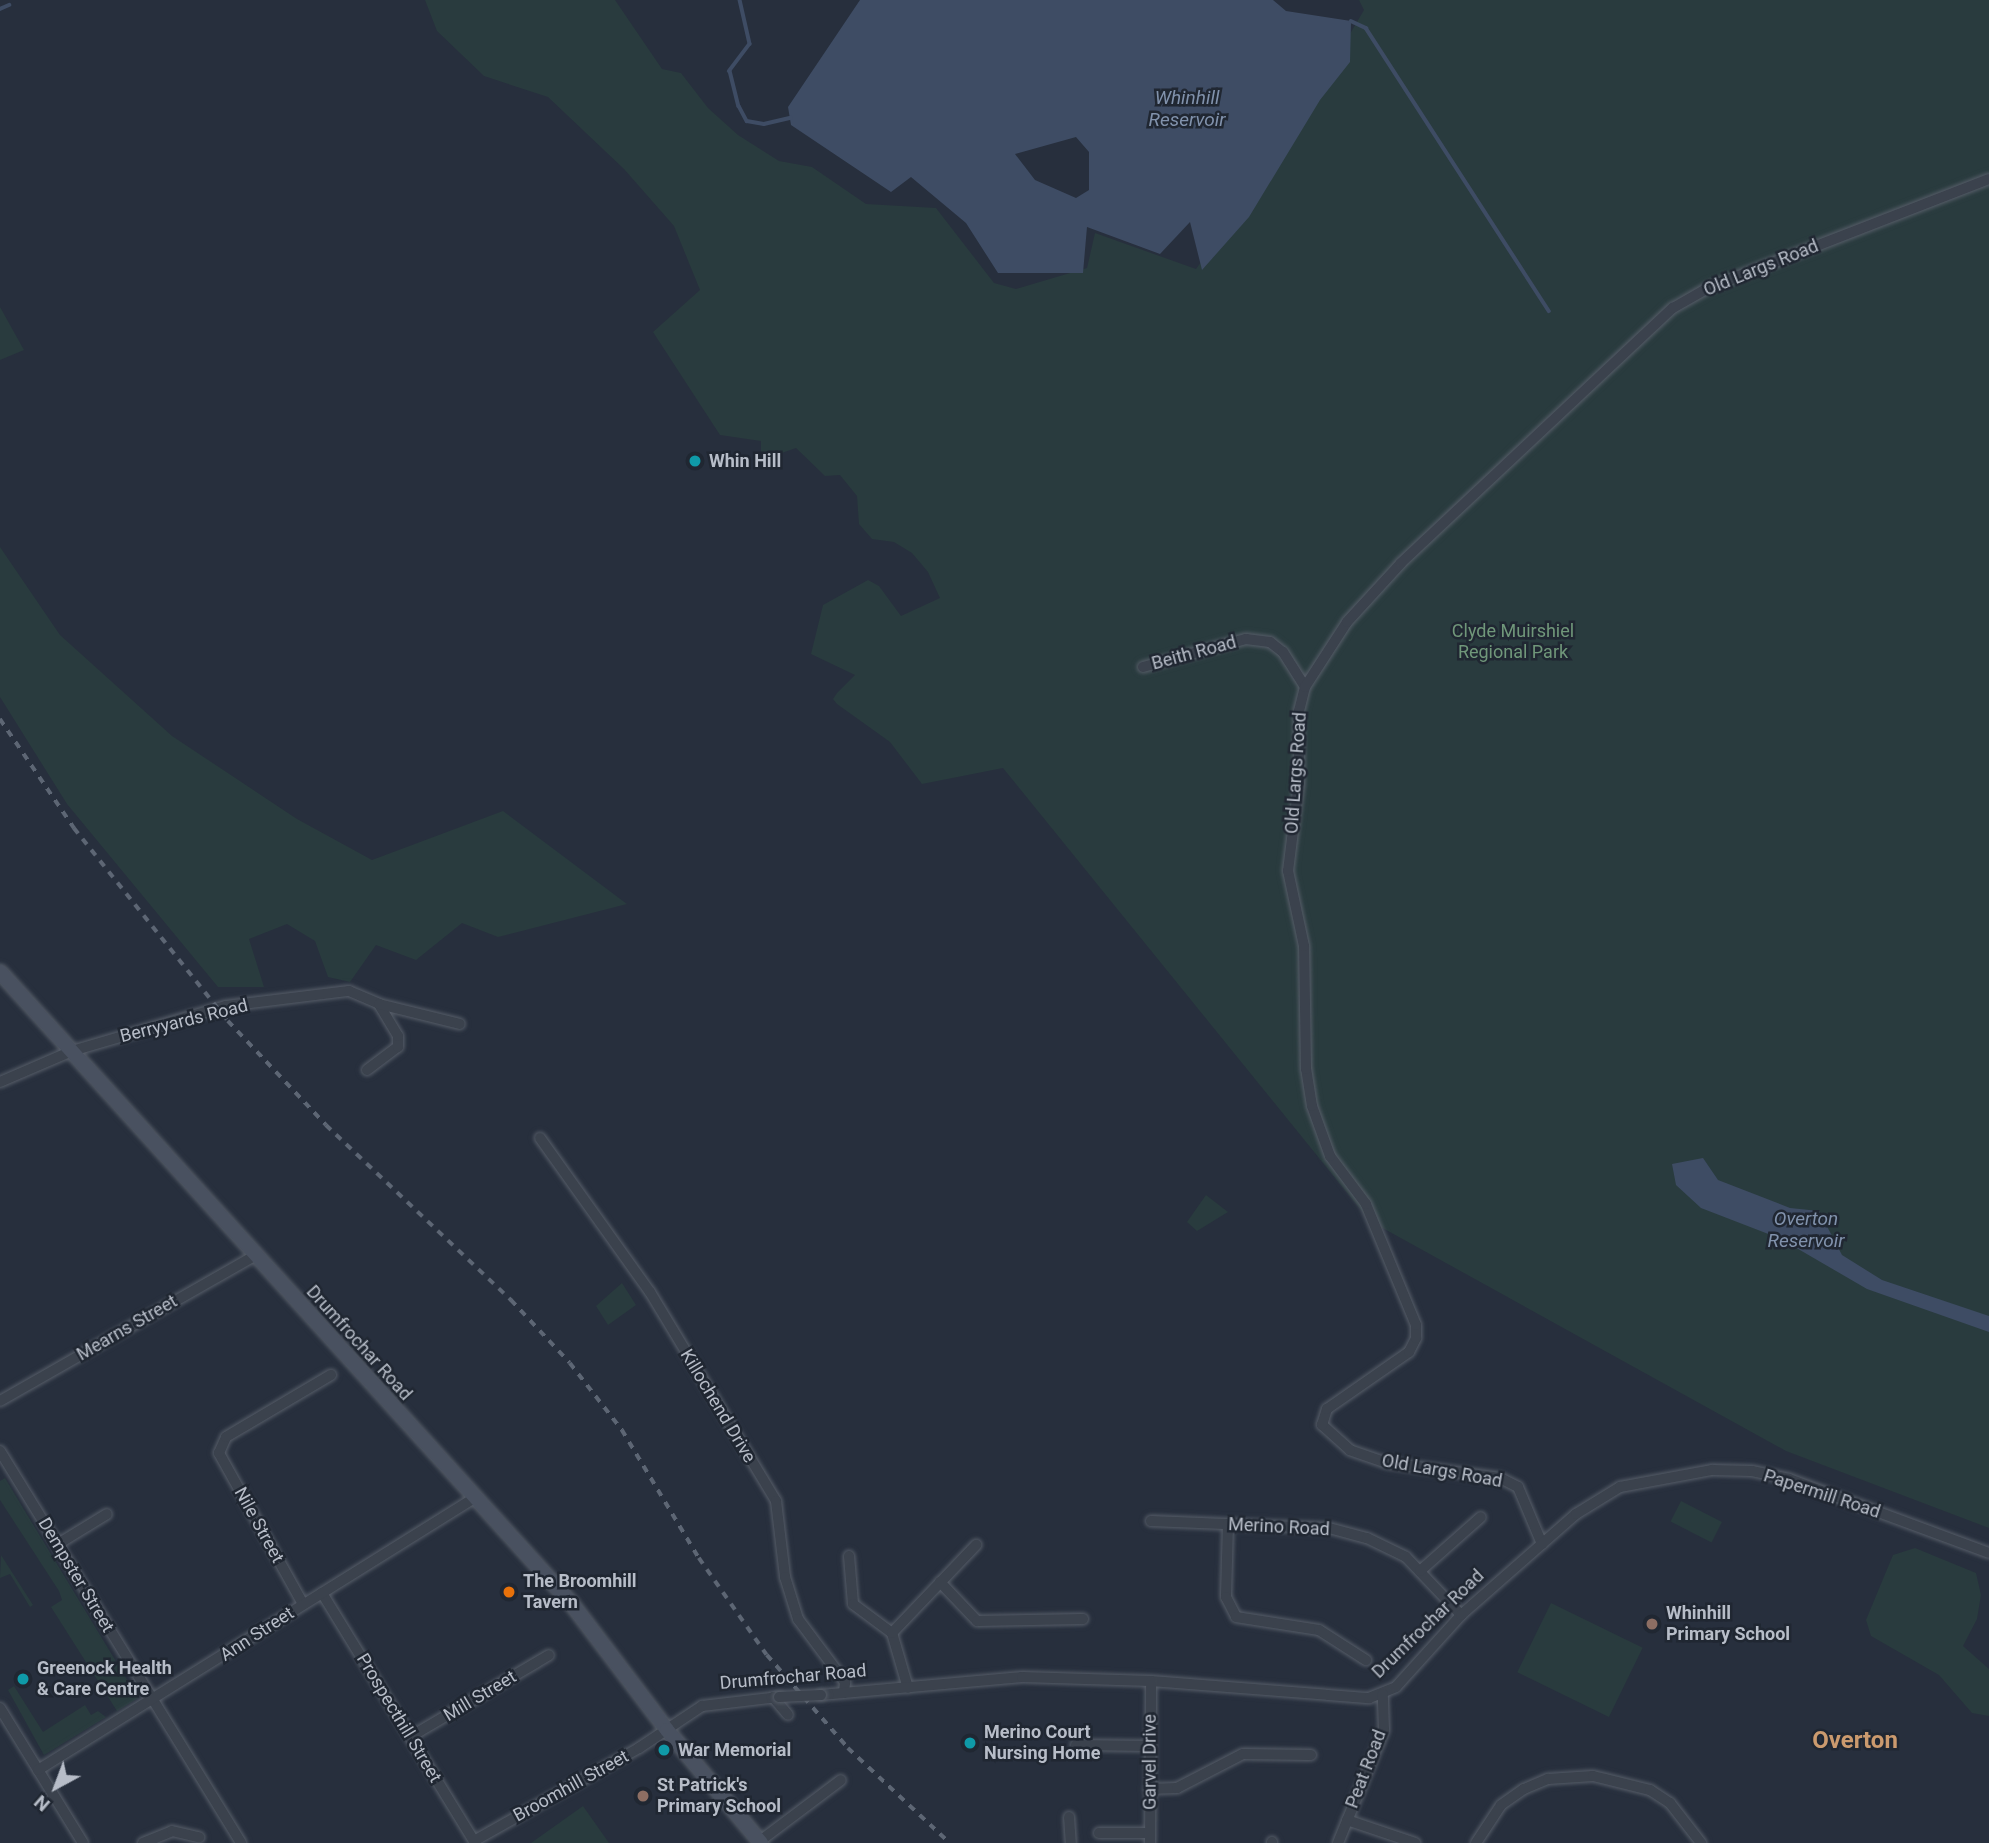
<!DOCTYPE html>
<style>
body{margin:0}
#map{position:relative;width:1989px;height:1843px;overflow:hidden;background:#272f3d;font-family:Roboto,sans-serif}
div>[style]{position:absolute}
[style*='--x']{left:calc(var(--x)*1px);top:calc(var(--y)*1px);width:calc(var(--w)*1px);rotate:calc(var(--a)*1deg)}
.green>*{inset:0;background:#293b3e;transform-origin:0 0}
.water>*{inset:0;background:#3e4c64}
.stream>*{height:3.5px;margin:-1.75px;padding:0 1.75px;transform-origin:1.75px;border-radius:1.75px;background:#3e4c64}
.roads{filter:drop-shadow(0 0 2px #565d68) drop-shadow(0 0 2px #565d68)}
.street>*{height:10px;margin:-5px;padding:0 5px;transform-origin:5px;border-radius:5px;background:#3b424d}
.secondary>*{height:14px;margin:-7px;padding:0 7px;transform-origin:7px;border-radius:7px;background:#495160}
.rail>*{height:3.5px;margin-top:-1.75px;transform-origin:0;background:repeating-linear-gradient(90deg,#5d6674 0 7px,transparent 0 14px)}
.bridges{filter:drop-shadow(0 0 2px #565d68) drop-shadow(0 0 2px #565d68)}
.street-bridge>*{height:10px;margin:-5px;padding:0 5px;transform-origin:5px;border-radius:5px;background:#3b424d}
.dots>*{width:19px;height:19px;translate:-50% -50%;box-sizing:border-box;border:4px solid #202732;border-radius:50%}
span{translate:-50% -50%;white-space:nowrap;text-align:center;line-height:1.15;-webkit-text-stroke:5px #202732;paint-order:stroke}
.street-label{font-size:18px;color:#b7bdc8}
.poi-label{font-size:18px;color:#b7bdc8;font-weight:700}
.left{translate:0 -50%;text-align:left}
.park-label{font-size:18px;color:#70977a}
.water-label{font-size:19px;color:#8192ac;font-style:italic}
.district-label{font-size:24px;color:#cb9a6e;font-weight:700}
.north{position:absolute;left:21px;top:1752px;width:70px;height:70px;-webkit-text-stroke:5px #202732;paint-order:stroke;rotate:221deg;font-size:19px;font-weight:700;line-height:28px;text-align:center;color:#b7bdc8}
.north::after{content:'';display:block;margin:auto;width:24px;height:32px;background:#b7bdc8;clip-path:polygon(50% 0,100% 100%,50% 72%,0 100%)}
</style>
<div id="map">
<div class="green">
<div style="clip-path:polygon(425px 0,615px 0,662px 69px,681px 73px,708px 108px,738px 135px,779px 161px,812px 167px,866px 204px,936px 208px,994px 283px,1016px 289px,1087px 268px,1095px 233px,1196px 269px,1281px 151px,1364px 10px,1359px 0,1989px 0,1989px 1528px,1786px 1451px,1370px 1221px,1003px 768px,922px 784px,890px 742px,837px 704px,833px 699px,837px 693px,855px 675px,811px 654px,823px 605px,868px 580px,879px 586px,901px 616px,940px 598px,928px 572px,912px 553px,894px 542px,872px 539px,859px 524px,857px 496px,840px 475px,825px 476px,796px 448px,779px 454px,771px 465px,761px 463px,761px 441px,720px 435px,653px 332px,700px 290px,674px 226px,624px 169px,548px 97px,484px 76px,437px 31px)"></div>
<div style="clip-path:polygon(0 307px,24px 350px,0 360px)"></div>
<div style="clip-path:polygon(0 547px,60px 635px,172px 736px,297px 819px,372px 860px,503px 811px,627px 904px,498px 937px,462px 923px,416px 960px,376px 945px,350px 982px,328px 977px,315px 941px,287px 924px,249px 939px,264px 987px,218px 987px,67px 804px,0 697px)"></div>
<div style="clip-path:polygon(1206px 1195px,1228px 1212px,1197px 1231px,1187px 1222px)"></div>
<div style="clip-path:polygon(622px 1283px,636px 1305px,608px 1325px,596px 1306px)"></div>
<div style="clip-path:polygon(5px 1478px,138px 1698px,117px 1711px,51px 1607px,62px 1600px,59px 1591px,0 1500px,0 1481px)"></div>
<div style="left:1681px;top:1501px;width:46px;height:23px;rotate:27deg"></div>
<div style="clip-path:polygon(1915px 1548px,1976px 1573px,1981px 1595px,1977px 1619px,1963px 1646px,1989px 1669px,1989px 1716px,1972px 1713px,1939px 1675px,1871px 1636px,1866px 1620px,1893px 1555px)"></div>
<div style="clip-path:polygon(1px 1555px,33px 1605px,30px 1607px,10px 1574px,0 1578px)"></div>
<div style="left:1551px;top:1603px;width:102px;height:77px;rotate:26deg"></div>
<div style="clip-path:polygon(14px 1686px,43px 1732px,85px 1705px,91px 1715px,98px 1711px,106px 1717px,44px 1755px,8px 1690px)"></div>
<div style="clip-path:polygon(583px 1806px,609px 1843px,531px 1843px)"></div>
</div>
<div class="water">
<div style="clip-path:polygon(evenodd,860px 0,1273px 0,1286px 11px,1351px 21px,1350px 62px,1320px 100px,1249px 217px,1202px 270px,1190px 222px,1160px 254px,1087px 227px,1083px 273px,998px 273px,966px 223px,911px 177px,891px 192px,791px 125px,788px 107px,860px 0,1076px 137px,1089px 152px,1089px 190px,1076px 198px,1035px 180px,1015px 154px,1076px 137px)"></div>
<div style="clip-path:polygon(1703px 1158px,1718px 1180px,1790px 1208px,1819px 1211px,1842px 1255px,1882px 1280px,1989px 1316px,1989px 1332px,1867px 1289px,1781px 1239px,1701px 1208px,1676px 1185px,1672px 1164px)"></div>
</div>
<div class="stream">
<div style="--x:740;--y:0;--w:45;--a:77.2"></div>
<div style="--x:750;--y:44;--w:34;--a:127"></div>
<div style="--x:730;--y:71;--w:36;--a:76"></div>
<div style="--x:739;--y:106;--w:17;--a:62"></div>
<div style="--x:747;--y:121;--w:17;--a:10"></div>
<div style="--x:764;--y:124;--w:27;--a:-13"></div>
<div style="--x:0;--y:9;--w:10;--a:-24"></div>
<div style="--x:1351;--y:21;--w:17;--a:25"></div>
<div style="--x:1366;--y:28;--w:337;--a:57.1"></div>
</div>
<div class="roads">
<div class="street">
<div style="--x:1143;--y:667;--w:107;--a:-15.2"></div>
<div style="--x:1246;--y:639;--w:24;--a:7"></div>
<div style="--x:1270;--y:642;--w:16;--a:38"></div>
<div style="--x:1283;--y:652;--w:41;--a:57.8"></div>
<div style="--x:367;--y:1070;--w:39;--a:-37"></div>
<div style="--x:398;--y:1047;--w:11;--a:-90"></div>
<div style="--x:398;--y:1036;--w:37;--a:-121"></div>
<div style="--x:0;--y:1082;--w:78;--a:-23.3"></div>
<div style="--x:72;--y:1051;--w:160;--a:-16.3"></div>
<div style="--x:226;--y:1006;--w:124;--a:-7"></div>
<div style="--x:349;--y:991;--w:33;--a:23"></div>
<div style="--x:379;--y:1004;--w:83;--a:13.9"></div>
<div style="--x:540;--y:1138;--w:189;--a:54.5"></div>
<div style="--x:650;--y:1292;--w:244;--a:58.9"></div>
<div style="--x:776;--y:1501;--w:77;--a:83.2"></div>
<div style="--x:785;--y:1577;--w:44;--a:72.8"></div>
<div style="--x:798;--y:1619;--w:79;--a:53.3"></div>
<div style="--x:845;--y:1682;--w:11;--a:95"></div>
<div style="--x:0;--y:1401;--w:292;--a:-29.7"></div>
<div style="--x:0;--y:1451;--w:460;--a:58.4"></div>
<div style="--x:1151;--y:1521;--w:178;--a:2.3"></div>
<div style="--x:1329;--y:1528;--w:39;--a:15"></div>
<div style="--x:1367;--y:1538;--w:43;--a:26"></div>
<div style="--x:1406;--y:1557;--w:80;--a:46.5"></div>
<div style="--x:1228;--y:1524;--w:73;--a:91.6"></div>
<div style="--x:1226;--y:1597;--w:22;--a:63"></div>
<div style="--x:1236;--y:1617;--w:84;--a:8.9"></div>
<div style="--x:1319;--y:1630;--w:56;--a:32.6"></div>
<div style="--x:58;--y:1544;--w:57;--a:-31.5"></div>
<div style="--x:1542;--y:1544;--w:62;--a:-112.8"></div>
<div style="--x:1518;--y:1487;--w:20;--a:-153"></div>
<div style="--x:1500;--y:1478;--w:114;--a:-172.4"></div>
<div style="--x:1387;--y:1463;--w:39;--a:-161"></div>
<div style="--x:1350;--y:1450;--w:38;--a:-138"></div>
<div style="--x:1322;--y:1425;--w:17;--a:-73"></div>
<div style="--x:1327;--y:1409;--w:100;--a:-34.8"></div>
<div style="--x:1409;--y:1352;--w:16;--a:-63"></div>
<div style="--x:1416;--y:1338;--w:13;--a:-90"></div>
<div style="--x:1416;--y:1325;--w:131;--a:-112.5"></div>
<div style="--x:1366;--y:1204;--w:60;--a:-126.9"></div>
<div style="--x:1330;--y:1156;--w:53;--a:-109.8"></div>
<div style="--x:1312;--y:1106;--w:37;--a:-99"></div>
<div style="--x:1306;--y:1069;--w:123;--a:-90.9"></div>
<div style="--x:1304;--y:946;--w:77;--a:-102"></div>
<div style="--x:1288;--y:871;--w:89;--a:-82.9"></div>
<div style="--x:1299;--y:783;--w:72;--a:-90"></div>
<div style="--x:1299;--y:711;--w:25;--a:-76"></div>
<div style="--x:1305;--y:687;--w:77;--a:-57.1"></div>
<div style="--x:1347;--y:622;--w:80;--a:-47.5"></div>
<div style="--x:1401;--y:563;--w:373;--a:-43.2"></div>
<div style="--x:1673;--y:308;--w:40;--a:-29.7"></div>
<div style="--x:1708;--y:288;--w:301;--a:-21.2"></div>
<div style="--x:849;--y:1556;--w:48;--a:85.2"></div>
<div style="--x:853;--y:1604;--w:49;--a:36.6"></div>
<div style="--x:892;--y:1633;--w:57;--a:73.8"></div>
<div style="--x:1420;--y:1571;--w:81;--a:-41.5"></div>
<div style="--x:940;--y:1582;--w:54;--a:46.5"></div>
<div style="--x:977;--y:1621;--w:106;--a:-1.1"></div>
<div style="--x:322;--y:1593;--w:293;--a:58.5"></div>
<div style="--x:303;--y:1604;--w:173;--a:-119.1"></div>
<div style="--x:219;--y:1453;--w:17;--a:-66"></div>
<div style="--x:226;--y:1437;--w:122;--a:-30.6"></div>
<div style="--x:892;--y:1633;--w:122;--a:-46.3"></div>
<div style="--x:821;--y:1695;--w:202;--a:-5.1"></div>
<div style="--x:1022;--y:1677;--w:129;--a:1.8"></div>
<div style="--x:1151;--y:1681;--w:219;--a:4.5"></div>
<div style="--x:1369;--y:1698;--w:29;--a:-22"></div>
<div style="--x:1396;--y:1687;--w:97;--a:-47.9"></div>
<div style="--x:1461;--y:1615;--w:153;--a:-41.3"></div>
<div style="--x:1576;--y:1514;--w:52;--a:-31.5"></div>
<div style="--x:1620;--y:1487;--w:94;--a:-10.5"></div>
<div style="--x:1712;--y:1470;--w:40;--a:1.4"></div>
<div style="--x:1752;--y:1471;--w:38;--a:12"></div>
<div style="--x:1789;--y:1479;--w:213;--a:20.3"></div>
<div style="--x:773;--y:1697;--w:23;--a:50"></div>
<div style="--x:0;--y:1708;--w:158;--a:58.4"></div>
<div style="--x:410;--y:1737;--w:161;--a:-30.5"></div>
<div style="--x:1076;--y:1745;--w:73;--a:0.8"></div>
<div style="--x:38;--y:1770;--w:516;--a:-31.93"></div>
<div style="--x:1149;--y:1789;--w:28;--a:-2"></div>
<div style="--x:1177;--y:1788;--w:74;--a:-27.3"></div>
<div style="--x:1243;--y:1754;--w:68;--a:0.8"></div>
<div style="--x:1069;--y:1817;--w:26;--a:86"></div>
<div style="--x:1347;--y:1820;--w:72;--a:18.7"></div>
<div style="--x:1099;--y:1833;--w:51;--a:0"></div>
<div style="--x:474;--y:1841;--w:189;--a:-29.4"></div>
<div style="--x:639;--y:1748;--w:76;--a:-33.7"></div>
<div style="--x:702;--y:1706;--w:78;--a:-6.7"></div>
<div style="--x:760;--y:1841;--w:101;--a:-37"></div>
<div style="--x:143;--y:1843;--w:31;--a:-22"></div>
<div style="--x:172;--y:1831;--w:28;--a:13"></div>
<div style="--x:1150;--y:1843;--w:162;--a:-89.6"></div>
<div style="--x:1272;--y:1843;--w:1;--a:-90"></div>
<div style="--x:1338;--y:1843;--w:122;--a:-67.8"></div>
<div style="--x:1384;--y:1730;--w:36;--a:-92"></div>
<div style="--x:1476;--y:1843;--w:45;--a:-56.7"></div>
<div style="--x:1501;--y:1805;--w:28;--a:-35"></div>
<div style="--x:1524;--y:1789;--w:26;--a:-23"></div>
<div style="--x:1548;--y:1779;--w:45;--a:-3.8"></div>
<div style="--x:1593;--y:1776;--w:59;--a:13.8"></div>
<div style="--x:1650;--y:1790;--w:24;--a:33"></div>
<div style="--x:1670;--y:1803;--w:51;--a:52.2"></div>
</div>
<div class="secondary">
<div style="--x:0;--y:972;--w:851;--a:47.86"></div>
<div style="--x:571;--y:1603;--w:159;--a:52.9"></div>
<div style="--x:667;--y:1730;--w:147;--a:50.2"></div>
</div>
</div>
<div class="rail">
<div style="--x:0;--y:719;--w:132;--a:55.8"></div>
<div style="--x:74;--y:828;--w:247;--a:51.4"></div>
<div style="--x:228;--y:1021;--w:143;--a:46.7"></div>
<div style="--x:326;--y:1125;--w:255;--a:43.4"></div>
<div style="--x:511;--y:1300;--w:86;--a:46.9"></div>
<div style="--x:570;--y:1363;--w:85;--a:52.2"></div>
<div style="--x:622;--y:1430;--w:149;--a:59"></div>
<div style="--x:699;--y:1558;--w:118;--a:55"></div>
<div style="--x:767;--y:1655;--w:123;--a:48.9"></div>
<div style="--x:848;--y:1748;--w:139;--a:43"></div>
</div>
<div class="bridges">
<div class="street-bridge">
<div style="--x:779;--y:1697;--w:42;--a:-2.7"></div>
</div>
</div>
<div class="dots">
<div style="left:695px;top:461px;background:#0f9aa8"></div>
<div style="left:509px;top:1592px;background:#e8710a"></div>
<div style="left:1652px;top:1624px;background:#8d6e63"></div>
<div style="left:23px;top:1679px;background:#0f9aa8"></div>
<div style="left:970px;top:1743px;background:#0f9aa8"></div>
<div style="left:664px;top:1750px;background:#0f9aa8"></div>
<div style="left:643px;top:1796px;background:#8d6e63"></div>
</div>
<div class="street-label">
<span style="left:1761px;top:268px;rotate:-22deg">Old Largs Road</span>
<span style="left:1194px;top:653px;rotate:-15deg">Beith Road</span>
<span style="left:1296px;top:773px;rotate:-86deg">Old Largs Road</span>
<span style="left:184px;top:1021px;rotate:-14deg">Berryyards Road</span>
<span style="left:127px;top:1328px;rotate:-30deg">Mearns Street</span>
<span style="left:359px;top:1343px;rotate:48deg">Drumfrochar Road</span>
<span style="left:718px;top:1406px;rotate:59deg">Killochend Drive</span>
<span style="left:1442px;top:1471px;rotate:10deg">Old Largs Road</span>
<span style="left:1822px;top:1494px;rotate:18deg">Papermill Road</span>
<span style="left:259px;top:1525px;rotate:61deg">Nile Street</span>
<span style="left:1279px;top:1527px;rotate:3deg">Merino Road</span>
<span style="left:76px;top:1575px;rotate:59deg">Dempster Street</span>
<span style="left:1428px;top:1624px;rotate:-44deg">Drumfrochar Road</span>
<span style="left:257px;top:1634px;rotate:-33deg">Ann Street</span>
<span style="left:793px;top:1677px;rotate:-5deg">Drumfrochar Road</span>
<span style="left:480px;top:1696px;rotate:-31deg">Mill Street</span>
<span style="left:399px;top:1718px;rotate:59deg">Prospecthill Street</span>
<span style="left:1150px;top:1762px;rotate:-90deg">Garvel Drive</span>
<span style="left:1366px;top:1769px;rotate:-69deg">Peat Road</span>
<span style="left:571px;top:1786px;rotate:-29deg">Broomhill Street</span>
</div>
<div class="poi-label">
<span class="left" style="left:709px;top:461px">Whin Hill</span>
<span class="left" style="left:523px;top:1592px">The Broomhill<br>Tavern</span>
<span class="left" style="left:1666px;top:1624px">Whinhill<br>Primary School</span>
<span class="left" style="left:37px;top:1679px">Greenock Health<br>&amp; Care Centre</span>
<span class="left" style="left:984px;top:1743px">Merino Court<br>Nursing Home</span>
<span class="left" style="left:678px;top:1750px">War Memorial</span>
<span class="left" style="left:657px;top:1796px">St Patrick's<br>Primary School</span>
</div>
<div class="park-label">
<span style="left:1513px;top:642px">Clyde Muirshiel<br>Regional Park</span>
</div>
<div class="water-label">
<span style="left:1187px;top:109px">Whinhill<br>Reservoir</span>
<span style="left:1806px;top:1230px">Overton<br>Reservoir</span>
</div>
<div class="district-label">
<span style="left:1855px;top:1741px">Overton</span>
</div>
<div class="north">N</div>
</div>
